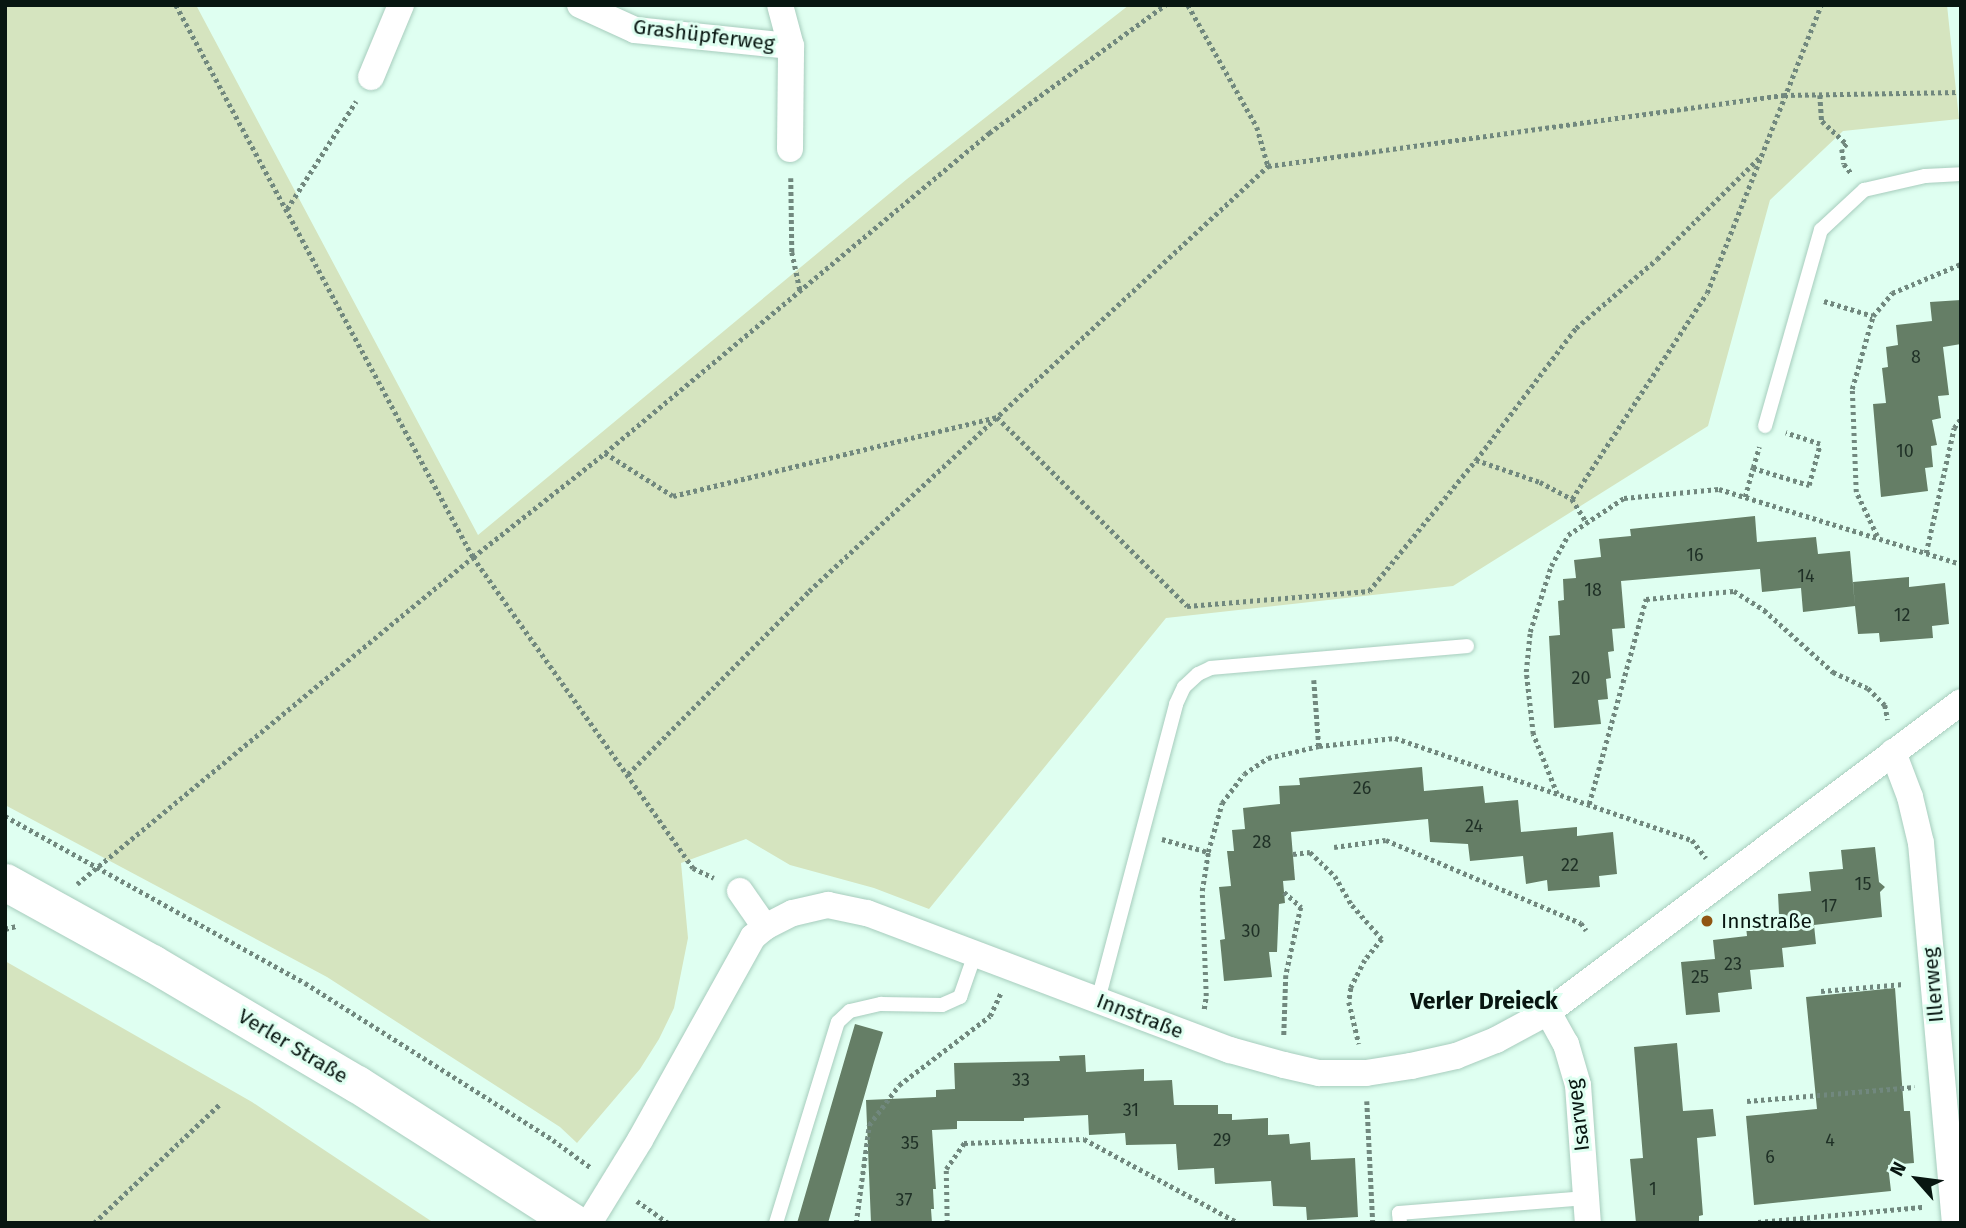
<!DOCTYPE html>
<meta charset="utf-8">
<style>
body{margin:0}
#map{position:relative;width:1966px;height:1228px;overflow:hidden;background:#dffff1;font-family:"Fira Sans",sans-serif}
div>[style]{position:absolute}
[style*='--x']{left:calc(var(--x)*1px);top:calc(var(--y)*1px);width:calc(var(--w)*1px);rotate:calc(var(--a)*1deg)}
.green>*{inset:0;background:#d5e4bf}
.building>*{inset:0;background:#657e66}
.path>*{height:4.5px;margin-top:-2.25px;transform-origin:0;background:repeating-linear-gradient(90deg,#71887e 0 3.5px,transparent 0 7px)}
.roads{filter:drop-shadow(0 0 2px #a7cdbd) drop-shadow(0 0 2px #a7cdbd)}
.lane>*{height:14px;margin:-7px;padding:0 7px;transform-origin:7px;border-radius:7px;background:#fff}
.street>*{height:26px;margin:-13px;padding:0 13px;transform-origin:13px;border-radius:13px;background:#fff}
.secondary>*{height:37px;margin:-18.5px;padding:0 18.5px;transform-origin:18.5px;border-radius:18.5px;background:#fff}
.dots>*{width:19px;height:19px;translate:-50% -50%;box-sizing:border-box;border:4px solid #dffff1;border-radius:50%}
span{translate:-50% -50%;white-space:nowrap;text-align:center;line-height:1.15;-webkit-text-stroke:6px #dffff1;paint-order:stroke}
.number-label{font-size:18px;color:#1f3026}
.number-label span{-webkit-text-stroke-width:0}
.street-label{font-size:21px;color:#081611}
.poi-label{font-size:21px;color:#081611}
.left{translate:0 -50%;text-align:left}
.neighbourhood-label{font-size:23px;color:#081611;font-weight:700}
.frame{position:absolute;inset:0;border:7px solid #081611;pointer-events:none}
.north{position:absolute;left:1882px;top:1144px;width:70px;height:70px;-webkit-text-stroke:5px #dffff1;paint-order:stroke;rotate:298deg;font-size:19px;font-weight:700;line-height:28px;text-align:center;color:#081611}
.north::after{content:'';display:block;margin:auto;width:24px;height:32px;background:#081611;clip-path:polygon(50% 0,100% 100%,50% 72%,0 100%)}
</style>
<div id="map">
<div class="green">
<div style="clip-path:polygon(5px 5px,196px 5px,478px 535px,907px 179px,1129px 5px,1947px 5px,1959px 119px,1843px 131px,1770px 200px,1708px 426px,1453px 586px,1166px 618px,929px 909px,874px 888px,790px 865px,746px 839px,681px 863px,688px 938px,674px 1008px,659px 1039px,640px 1069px,577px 1143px,560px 1127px,327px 977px,5px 805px)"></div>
<div style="clip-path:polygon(5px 961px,252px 1102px,434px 1223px,5px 1223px)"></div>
</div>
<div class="building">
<div style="clip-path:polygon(1961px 300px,1961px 344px,1943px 347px,1949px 395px,1938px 396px,1941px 418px,1932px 420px,1937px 445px,1931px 446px,1933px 467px,1925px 468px,1928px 491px,1881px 497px,1873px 404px,1886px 403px,1882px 368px,1888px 367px,1886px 347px,1898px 345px,1896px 325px,1932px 321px,1930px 302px)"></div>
<div style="clip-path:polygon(1755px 516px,1757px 542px,1816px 537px,1818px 554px,1850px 551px,1855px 606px,1853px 582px,1909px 577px,1909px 587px,1945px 583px,1949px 624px,1932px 626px,1933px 638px,1880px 642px,1879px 633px,1858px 634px,1855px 606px,1803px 612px,1801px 588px,1762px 592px,1760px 569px,1621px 581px,1625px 628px,1612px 629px,1614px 651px,1608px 652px,1611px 678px,1606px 679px,1608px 699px,1598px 700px,1601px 724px,1554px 728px,1549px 636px,1560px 635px,1558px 601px,1564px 600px,1563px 579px,1576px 578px,1574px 560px,1601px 557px,1599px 539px,1631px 536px,1630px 529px)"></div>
<div style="clip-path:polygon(1422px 767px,1424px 791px,1483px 786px,1485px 803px,1518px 800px,1521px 832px,1577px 827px,1577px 836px,1613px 832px,1617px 874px,1599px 876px,1600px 887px,1548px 891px,1547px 880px,1526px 884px,1523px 856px,1470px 861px,1468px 844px,1430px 842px,1428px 819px,1291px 832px,1295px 880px,1283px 881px,1285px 903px,1279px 904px,1277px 952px,1269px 952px,1272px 977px,1224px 981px,1220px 940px,1225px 939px,1219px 887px,1231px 886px,1227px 851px,1234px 851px,1232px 830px,1245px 829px,1243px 808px,1280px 804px,1279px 786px,1300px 785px,1299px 778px)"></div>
<div style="clip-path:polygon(1875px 847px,1879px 882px,1885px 887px,1880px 892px,1882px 917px,1814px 925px,1816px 944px,1782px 948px,1784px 967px,1750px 970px,1752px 989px,1718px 993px,1720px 1012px,1686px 1015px,1681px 962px,1715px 959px,1713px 940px,1747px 936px,1745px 917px,1779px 914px,1778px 894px,1811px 891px,1809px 872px,1843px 869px,1841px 850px)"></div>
<div style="clip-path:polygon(1895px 988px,1904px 1111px,1910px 1111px,1914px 1163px,1888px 1165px,1891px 1191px,1754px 1205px,1746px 1116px,1817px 1109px,1806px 997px)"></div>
<div style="clip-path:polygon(855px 1024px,883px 1032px,874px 1062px,828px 1223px,797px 1223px)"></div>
<div style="clip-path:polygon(1677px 1043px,1683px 1111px,1713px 1109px,1716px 1136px,1697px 1138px,1703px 1215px,1699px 1216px,1699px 1223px,1636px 1223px,1630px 1159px,1643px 1158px,1634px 1047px)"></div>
<div style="clip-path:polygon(1085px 1055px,1086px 1072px,1144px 1069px,1144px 1081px,1172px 1080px,1174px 1105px,1218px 1105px,1218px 1114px,1232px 1114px,1232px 1120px,1268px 1118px,1268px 1135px,1289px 1134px,1290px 1144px,1310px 1142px,1311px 1160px,1355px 1158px,1358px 1217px,1307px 1220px,1306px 1207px,1273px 1206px,1271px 1181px,1215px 1184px,1214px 1168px,1178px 1170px,1176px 1144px,1126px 1145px,1125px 1133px,1089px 1135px,1088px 1115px,1024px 1118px,1024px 1121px,957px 1121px,957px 1129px,932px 1130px,936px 1189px,933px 1189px,934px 1209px,931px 1209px,932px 1223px,871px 1223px,866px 1100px,936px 1097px,936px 1090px,955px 1089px,954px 1063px,1060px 1061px,1059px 1056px)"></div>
</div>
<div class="path">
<div style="--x:176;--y:5;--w:627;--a:61.72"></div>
<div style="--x:473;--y:557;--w:381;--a:54.7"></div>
<div style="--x:693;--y:868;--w:23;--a:25"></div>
<div style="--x:1188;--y:5;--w:140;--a:60.5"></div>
<div style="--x:1257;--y:127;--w:41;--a:74.2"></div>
<div style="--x:1820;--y:95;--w:26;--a:86"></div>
<div style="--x:1822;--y:121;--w:34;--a:43"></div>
<div style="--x:1847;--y:144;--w:7;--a:135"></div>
<div style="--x:1842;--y:149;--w:15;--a:82"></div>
<div style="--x:1844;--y:164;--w:11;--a:52"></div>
<div style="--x:791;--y:178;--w:74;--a:89.2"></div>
<div style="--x:792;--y:252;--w:39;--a:78"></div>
<div style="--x:287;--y:209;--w:128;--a:-57.4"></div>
<div style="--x:1824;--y:301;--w:51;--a:17"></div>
<div style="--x:997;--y:417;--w:268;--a:44.8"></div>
<div style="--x:1187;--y:606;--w:183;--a:-4.7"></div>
<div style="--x:1369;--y:591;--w:169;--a:-50.8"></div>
<div style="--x:1476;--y:460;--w:166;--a:-52.9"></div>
<div style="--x:1576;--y:328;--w:106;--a:-40.4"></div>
<div style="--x:1657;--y:259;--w:148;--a:-44.7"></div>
<div style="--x:605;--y:453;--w:80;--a:32.3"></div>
<div style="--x:673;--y:496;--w:333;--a:-13.7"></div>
<div style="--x:1476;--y:460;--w:68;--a:19"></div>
<div style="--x:1540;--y:482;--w:36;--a:28"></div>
<div style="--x:1572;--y:499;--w:246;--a:-56.8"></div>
<div style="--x:1707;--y:293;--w:310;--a:-68.4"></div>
<div style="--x:1753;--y:468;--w:22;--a:-74"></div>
<div style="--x:1745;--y:497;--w:30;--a:-75"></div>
<div style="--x:1753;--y:468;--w:59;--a:16.9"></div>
<div style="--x:1809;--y:485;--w:42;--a:-75"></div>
<div style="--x:1820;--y:444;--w:36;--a:-162"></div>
<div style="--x:1572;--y:499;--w:28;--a:58"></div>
<div style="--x:1877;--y:536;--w:49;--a:-115.5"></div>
<div style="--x:1856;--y:492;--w:103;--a:-92.2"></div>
<div style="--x:1852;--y:389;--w:76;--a:-74"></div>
<div style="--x:1873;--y:316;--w:30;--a:-50"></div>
<div style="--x:1892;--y:293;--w:75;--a:-22.8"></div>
<div style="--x:1926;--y:553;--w:128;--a:-77.4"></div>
<div style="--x:1954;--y:428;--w:12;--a:-55"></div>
<div style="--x:1314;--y:680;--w:66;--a:85.7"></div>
<div style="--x:628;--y:774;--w:257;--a:-45.3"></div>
<div style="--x:809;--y:591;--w:626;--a:-42.8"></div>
<div style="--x:1268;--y:166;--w:521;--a:-7.83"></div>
<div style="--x:1784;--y:95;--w:177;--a:-1"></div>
<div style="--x:1557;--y:794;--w:65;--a:-111.8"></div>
<div style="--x:1533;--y:734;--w:62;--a:-96.4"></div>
<div style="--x:1526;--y:672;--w:40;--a:-84.3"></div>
<div style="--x:1530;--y:632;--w:69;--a:-72.3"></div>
<div style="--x:1551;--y:566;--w:35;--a:-61"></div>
<div style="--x:1568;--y:535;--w:67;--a:-33.5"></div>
<div style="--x:1624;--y:498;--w:95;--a:-5.4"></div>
<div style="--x:1719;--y:489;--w:253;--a:17.2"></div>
<div style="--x:1589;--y:804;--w:213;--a:-74.5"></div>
<div style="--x:1646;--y:599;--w:88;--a:-5.2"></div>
<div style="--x:1734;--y:591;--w:36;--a:32"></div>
<div style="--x:1764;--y:610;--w:93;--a:41.9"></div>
<div style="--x:1833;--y:672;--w:38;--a:25"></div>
<div style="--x:1868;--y:688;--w:24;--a:45"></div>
<div style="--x:1885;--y:705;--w:15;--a:79"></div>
<div style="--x:5;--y:816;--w:343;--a:29.1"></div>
<div style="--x:305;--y:983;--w:294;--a:32.3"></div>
<div style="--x:553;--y:1140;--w:46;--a:36.1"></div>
<div style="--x:1162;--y:839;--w:48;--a:15.8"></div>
<div style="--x:1334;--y:847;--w:52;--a:-7.7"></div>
<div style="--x:1386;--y:840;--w:212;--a:23.1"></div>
<div style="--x:1581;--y:923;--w:9;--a:54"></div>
<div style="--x:1293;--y:854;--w:17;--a:-7"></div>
<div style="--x:1310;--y:852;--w:35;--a:44"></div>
<div style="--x:1335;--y:876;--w:34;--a:60"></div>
<div style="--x:1352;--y:905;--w:45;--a:48.6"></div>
<div style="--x:1382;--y:939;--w:27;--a:129"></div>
<div style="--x:1365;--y:960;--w:31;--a:117"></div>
<div style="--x:1351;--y:988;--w:14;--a:98"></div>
<div style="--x:1349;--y:1002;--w:43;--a:76.6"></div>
<div style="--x:77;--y:884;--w:514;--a:-39.55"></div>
<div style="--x:473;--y:557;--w:168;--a:-38.2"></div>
<div style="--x:605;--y:453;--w:500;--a:-39.8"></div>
<div style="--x:989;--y:133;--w:218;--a:-36"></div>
<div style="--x:1284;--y:892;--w:23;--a:41"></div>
<div style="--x:1301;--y:907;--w:70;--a:102.4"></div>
<div style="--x:1286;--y:975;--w:61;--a:91.9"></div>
<div style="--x:5;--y:929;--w:11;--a:-15"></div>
<div style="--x:1821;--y:991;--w:83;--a:-4.8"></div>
<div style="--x:1204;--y:1009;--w:13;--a:-81"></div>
<div style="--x:1206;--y:996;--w:105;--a:-92.2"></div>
<div style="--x:1202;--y:891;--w:39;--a:-81"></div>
<div style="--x:1208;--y:852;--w:51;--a:-74.1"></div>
<div style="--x:1222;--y:803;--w:36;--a:-53"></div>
<div style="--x:1244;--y:774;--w:29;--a:-34"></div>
<div style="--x:1268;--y:758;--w:52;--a:-13.2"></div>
<div style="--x:1319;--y:746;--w:76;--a:-6"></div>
<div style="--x:1395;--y:738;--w:314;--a:19"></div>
<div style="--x:1692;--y:840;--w:23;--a:52"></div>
<div style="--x:1367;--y:1101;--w:122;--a:87.2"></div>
<div style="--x:1747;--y:1101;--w:168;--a:-4.8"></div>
<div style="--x:637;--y:1201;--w:38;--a:35"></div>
<div style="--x:1758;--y:1222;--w:167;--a:-5.2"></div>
<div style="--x:94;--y:1223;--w:173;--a:-43.4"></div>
<div style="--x:856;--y:1223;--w:99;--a:-82.4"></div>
<div style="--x:869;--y:1125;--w:50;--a:-53.1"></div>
<div style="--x:899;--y:1085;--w:114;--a:-37.2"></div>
<div style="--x:990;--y:1016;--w:26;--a:-65"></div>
<div style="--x:947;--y:1223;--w:54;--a:-91.1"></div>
<div style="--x:946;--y:1169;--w:32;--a:-55"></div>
<div style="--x:964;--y:1143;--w:120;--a:-1.9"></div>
<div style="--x:1084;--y:1139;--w:176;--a:28.5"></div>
</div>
<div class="roads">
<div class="lane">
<div style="--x:1765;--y:426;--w:204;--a:-74.1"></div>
<div style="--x:1821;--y:230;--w:59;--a:-42.9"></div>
<div style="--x:1864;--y:190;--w:63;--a:-12.9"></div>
<div style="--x:1925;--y:176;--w:36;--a:-3"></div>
<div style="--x:1098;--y:1000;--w:306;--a:-75.2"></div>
<div style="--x:1176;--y:704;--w:19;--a:-65"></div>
<div style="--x:1184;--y:687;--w:19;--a:-43"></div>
<div style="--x:1198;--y:674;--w:14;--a:-25"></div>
<div style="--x:1211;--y:668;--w:257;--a:-4.9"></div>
<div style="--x:776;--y:1223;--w:210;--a:-72.9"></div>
<div style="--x:838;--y:1022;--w:16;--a:-43"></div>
<div style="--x:850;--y:1011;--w:32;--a:-13"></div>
<div style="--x:881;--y:1004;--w:61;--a:0.9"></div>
<div style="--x:942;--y:1005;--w:20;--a:-24"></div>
<div style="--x:960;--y:997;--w:46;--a:-70.8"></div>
<div style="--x:1400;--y:1223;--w:10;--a:-96"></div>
<div style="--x:1399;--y:1213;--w:188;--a:-4.6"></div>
</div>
<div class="street">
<div style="--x:580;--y:5;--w:60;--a:24.4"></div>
<div style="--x:635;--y:30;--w:157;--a:5.9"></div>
<div style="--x:791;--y:46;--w:42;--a:-105"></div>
<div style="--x:371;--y:77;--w:78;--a:-67.4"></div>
<div style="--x:790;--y:149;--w:103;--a:-89.4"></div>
<div style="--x:1893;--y:752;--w:48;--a:69.3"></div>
<div style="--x:1910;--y:797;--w:47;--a:76.6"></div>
<div style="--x:1921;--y:843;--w:382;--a:84.9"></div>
<div style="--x:740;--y:891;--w:44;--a:55.2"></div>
<div style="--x:1548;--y:1012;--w:37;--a:61"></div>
<div style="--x:1566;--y:1044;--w:43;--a:73.7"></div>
<div style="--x:1578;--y:1085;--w:138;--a:85.9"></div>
<div style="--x:589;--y:1223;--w:97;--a:-58.4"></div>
<div style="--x:640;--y:1140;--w:232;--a:-60.9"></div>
<div style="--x:753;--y:937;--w:16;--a:-40"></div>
<div style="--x:765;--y:927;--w:31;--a:-27"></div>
<div style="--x:793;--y:913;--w:36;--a:-13"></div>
<div style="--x:828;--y:905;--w:40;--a:12"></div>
<div style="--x:867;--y:913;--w:388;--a:20.7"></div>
<div style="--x:1230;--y:1050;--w:56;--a:15.5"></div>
<div style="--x:1284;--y:1065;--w:36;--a:13"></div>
<div style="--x:1319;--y:1073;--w:47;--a:0"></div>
<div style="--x:1366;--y:1073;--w:46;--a:-8.8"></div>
<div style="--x:1411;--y:1066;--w:46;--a:-12.5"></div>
<div style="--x:1456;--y:1056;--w:43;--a:-21.8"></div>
<div style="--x:1496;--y:1040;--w:59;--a:-28.3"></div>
<div style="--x:1548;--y:1012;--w:516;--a:-36.89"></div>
</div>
<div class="secondary">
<div style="--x:5;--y:882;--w:168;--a:28.9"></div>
<div style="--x:152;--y:963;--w:238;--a:30.6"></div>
<div style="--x:357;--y:1084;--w:258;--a:32.6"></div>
</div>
</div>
<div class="dots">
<div style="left:1707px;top:921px;background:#905512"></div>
</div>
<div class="number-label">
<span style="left:1916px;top:357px">8</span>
<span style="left:1905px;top:451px">10</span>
<span style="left:1695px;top:555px">16</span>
<span style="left:1806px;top:576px">14</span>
<span style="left:1593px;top:590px">18</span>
<span style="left:1902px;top:615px">12</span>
<span style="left:1581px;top:678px">20</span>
<span style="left:1362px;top:788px">26</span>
<span style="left:1474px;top:826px">24</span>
<span style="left:1262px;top:842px">28</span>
<span style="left:1570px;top:865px">22</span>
<span style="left:1863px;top:884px">15</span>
<span style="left:1829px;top:906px">17</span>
<span style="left:1251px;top:931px">30</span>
<span style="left:1733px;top:964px">23</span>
<span style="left:1700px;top:977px">25</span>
<span style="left:1021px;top:1080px">33</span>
<span style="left:1131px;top:1110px">31</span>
<span style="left:1222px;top:1140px">29</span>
<span style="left:1830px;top:1140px">4</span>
<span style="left:910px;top:1143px">35</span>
<span style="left:1770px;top:1157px">6</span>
<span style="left:1653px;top:1189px">1</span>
<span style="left:904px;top:1200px">37</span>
</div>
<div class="street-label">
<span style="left:704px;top:35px;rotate:7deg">Grashüpferweg</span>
<span style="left:1933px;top:985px;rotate:-95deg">Illerweg</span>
<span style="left:1140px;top:1016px;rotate:21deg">Innstraße</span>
<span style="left:293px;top:1046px;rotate:31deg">Verler Straße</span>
<span style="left:1578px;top:1115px;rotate:-97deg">Isarweg</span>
</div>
<div class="poi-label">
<span class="left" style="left:1721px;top:921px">Innstraße</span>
</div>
<div class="neighbourhood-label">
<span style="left:1484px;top:1001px">Verler Dreieck</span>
</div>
<div class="frame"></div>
<div class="north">N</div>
</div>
